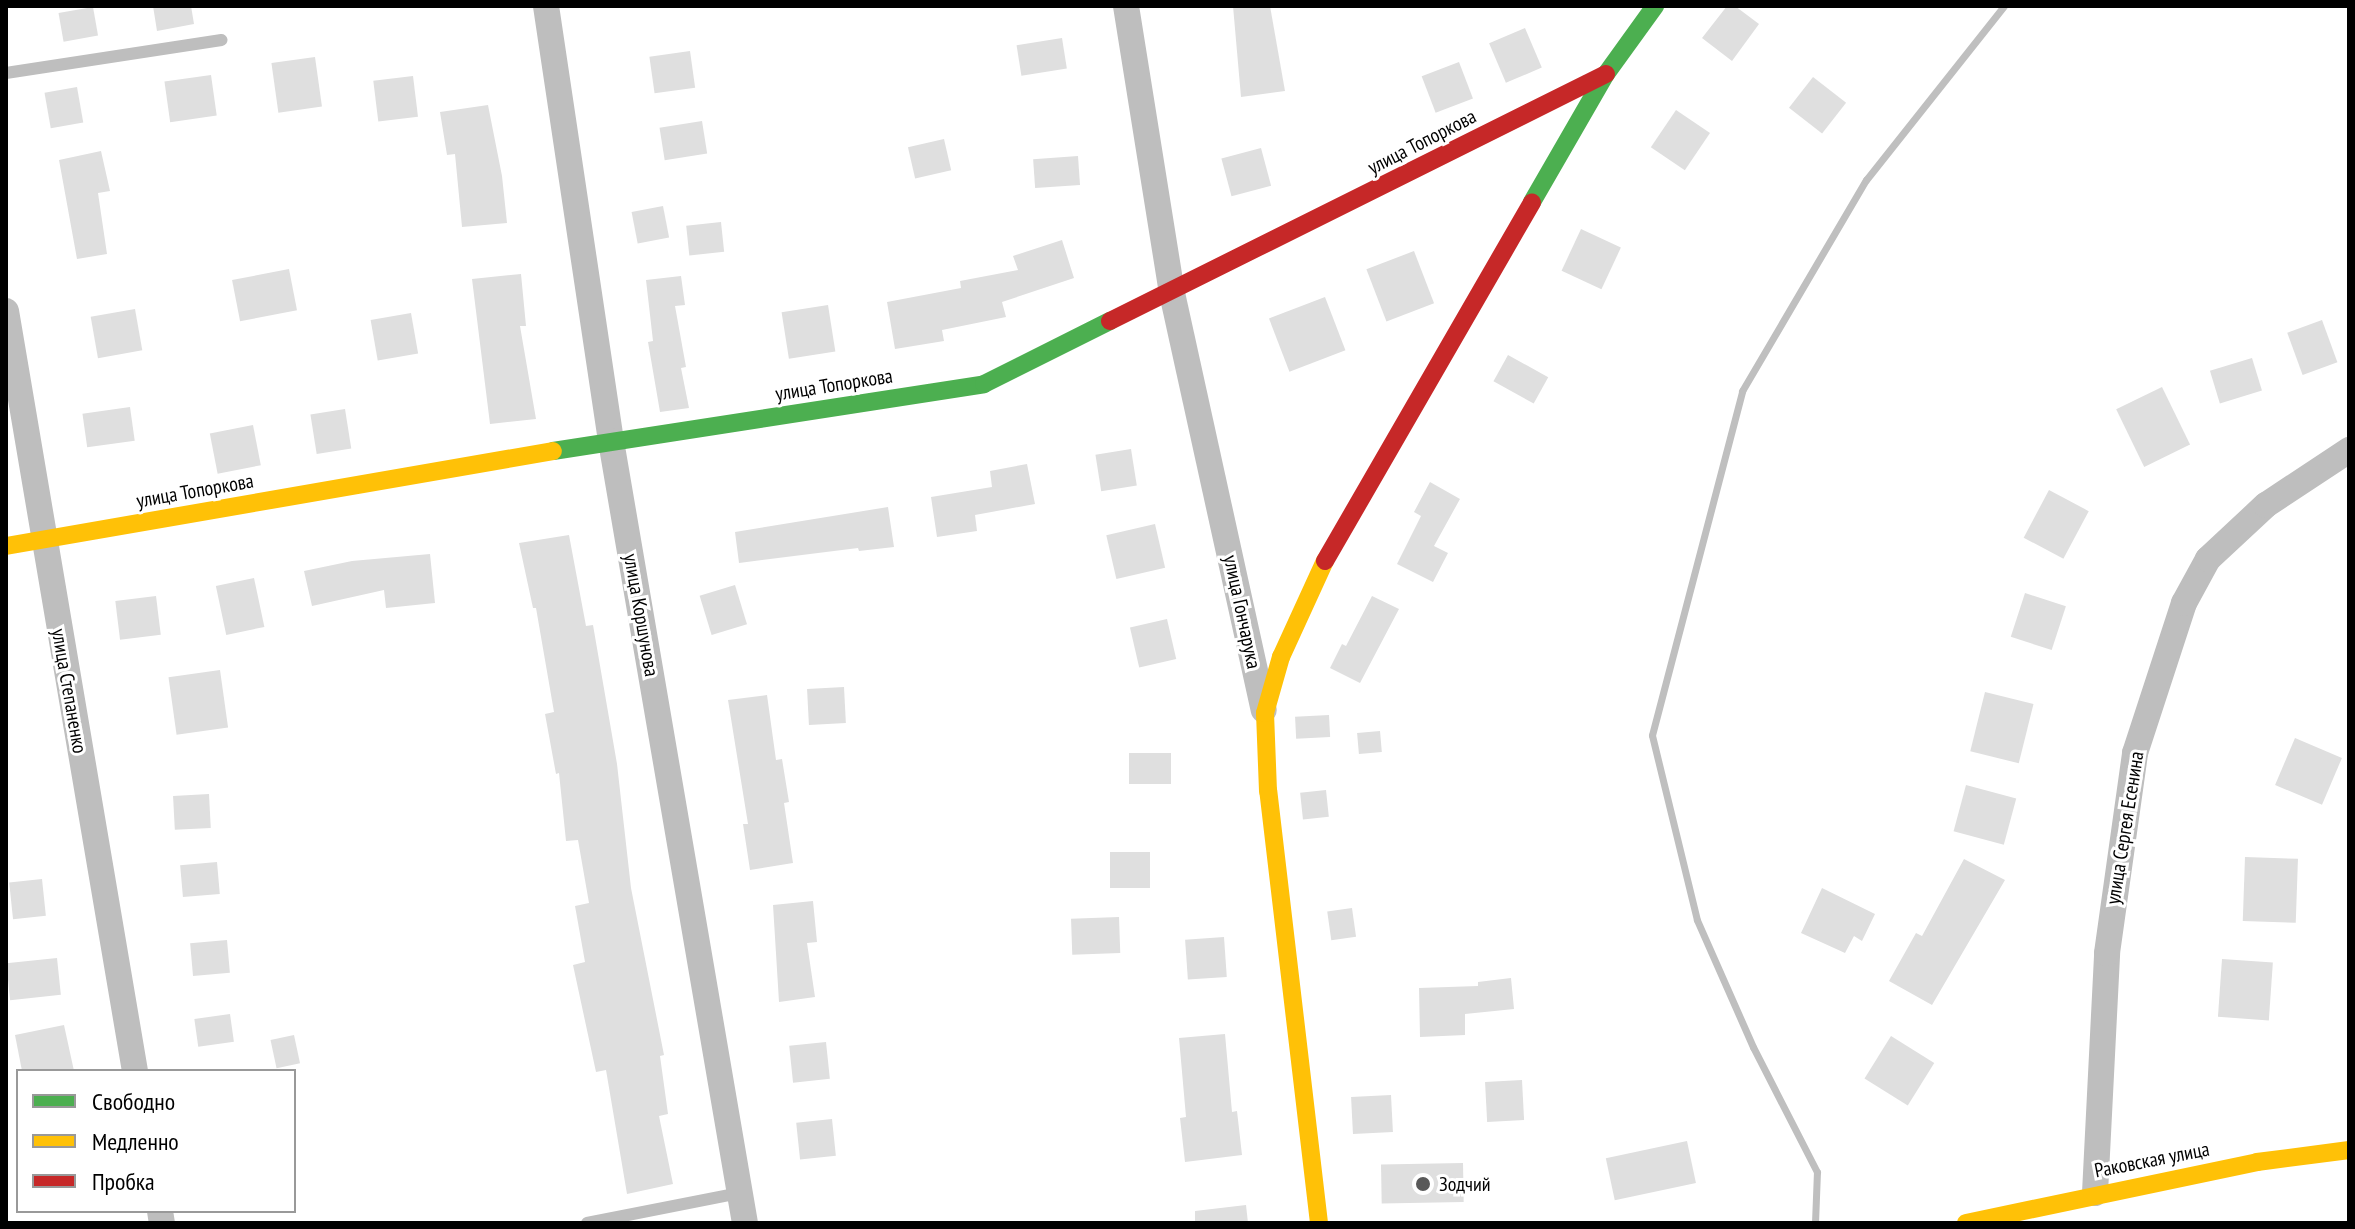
<!DOCTYPE html>
<meta charset="utf-8">
<style>
body{margin:0}
#map{position:relative;width:2355px;height:1229px;overflow:hidden;background:#fff;font-family:"PT Sans Narrow",sans-serif}
div>[style]{position:absolute}
[style*='--x']{left:calc(var(--x)*1px);top:calc(var(--y)*1px);width:calc(var(--w)*1px);rotate:calc(var(--a)*1deg)}
.stream>*{height:7px;margin:-3.5px;padding:0 3.5px;transform-origin:3.5px;border-radius:3.5px;background:#bfbfbf}
.building>*{inset:0;background:#dfdfdf;transform-origin:0 0}
.lane>*{height:12px;margin:-6px;padding:0 6px;transform-origin:6px;border-radius:6px;background:#bebebe}
.street>*{height:26px;margin:-13px;padding:0 13px;transform-origin:13px;border-radius:13px;background:#bebebe}
.fast>*{height:18px;margin:-9px;padding:0 9px;transform-origin:9px;border-radius:9px;background:#4caf50}
.slow>*{height:18px;margin:-9px;padding:0 9px;transform-origin:9px;border-radius:9px;background:#ffc107}
.jam>*{height:18px;margin:-9px;padding:0 9px;transform-origin:9px;border-radius:9px;background:#c62828}
.dots>*{width:22px;height:22px;translate:-50% -50%;box-sizing:border-box;border:4px solid #fff;border-radius:50%}
span{translate:-50% -50%;white-space:nowrap;text-align:center;line-height:1.15;-webkit-text-stroke:6px #fff;paint-order:stroke}
.street-label{font-size:20px;color:#000}
.poi-label{font-size:20px;color:#000}
.left{translate:0 -50%;text-align:left}
.frame{position:absolute;inset:0;border:8px solid #000;pointer-events:none}
.legend{position:absolute;left:16px;top:1069px;width:280px;height:144px;box-sizing:border-box;background:#fff;border:2px solid #999;margin:0;padding:10px 14px;list-style:none;font-size:24px;color:#000}
.legend li{display:flex;align-items:center;gap:16px;height:40px}
.legend b{width:40px;border:2px solid #999}
</style>
<div id="map">
<div class="stream">
<div style="--x:1815;--y:1223;--w:51;--a:-87.8"></div>
<div style="--x:1817;--y:1172;--w:140;--a:-117.1"></div>
<div style="--x:1753;--y:1047;--w:139;--a:-113.8"></div>
<div style="--x:1697;--y:920;--w:190;--a:-103.7"></div>
<div style="--x:1652;--y:735;--w:356;--a:-75.3"></div>
<div style="--x:1742;--y:391;--w:245;--a:-59.6"></div>
<div style="--x:1866;--y:180;--w:222;--a:-51.6"></div>
</div>
<div class="building">
<div style="clip-path:polygon(153px 6px,191px 6px,194px 24px,157px 31px)"></div>
<div style="clip-path:polygon(1233px 6px,1270px 6px,1285px 91px,1241px 97px)"></div>
<div style="clip-path:polygon(1727px 6px,1735px 6px,1759px 24px,1732px 61px,1702px 38px)"></div>
<div style="left:93px;top:7px;width:29px;height:35px;rotate:80deg"></div>
<div style="left:1525px;top:28px;width:43px;height:39px;rotate:67deg"></div>
<div style="left:1062px;top:38px;width:31px;height:46px;rotate:81deg"></div>
<div style="left:690px;top:51px;width:37px;height:41px;rotate:82deg"></div>
<div style="left:315px;top:57px;width:50px;height:44px;rotate:82deg"></div>
<div style="left:1459px;top:62px;width:39px;height:40px;rotate:69deg"></div>
<div style="left:211px;top:75px;width:41px;height:47px;rotate:82deg"></div>
<div style="left:413px;top:76px;width:41px;height:40px;rotate:83deg"></div>
<div style="left:1813px;top:77px;width:42px;height:39px;rotate:38deg"></div>
<div style="left:77px;top:87px;width:36px;height:33px;rotate:80deg"></div>
<div style="clip-path:polygon(488px 105px,502px 176px,507px 223px,462px 227px,455px 154px,447px 155px,440px 112px)"></div>
<div style="left:1676px;top:110px;width:41px;height:45px;rotate:34deg"></div>
<div style="left:702px;top:121px;width:33px;height:43px;rotate:81deg"></div>
<div style="left:944px;top:139px;width:32px;height:37px;rotate:77deg"></div>
<div style="left:1261px;top:148px;width:39px;height:41px;rotate:75deg"></div>
<div style="clip-path:polygon(101px 151px,110px 191px,98px 193px,107px 254px,77px 259px,59px 160px)"></div>
<div style="left:1078px;top:156px;width:29px;height:45px;rotate:86deg"></div>
<div style="left:663px;top:206px;width:32px;height:32px;rotate:79deg"></div>
<div style="left:721px;top:222px;width:30px;height:35px;rotate:84deg"></div>
<div style="left:1581px;top:229px;width:44px;height:46px;rotate:25deg"></div>
<div style="clip-path:polygon(1062px 240px,1074px 278px,1002px 302px,1006px 317px,942px 330px,944px 341px,895px 349px,887px 302px,961px 288px,960px 281px,1018px 270px,1013px 256px)"></div>
<div style="left:1414px;top:251px;width:56px;height:51px;rotate:69deg"></div>
<div style="left:289px;top:269px;width:42px;height:58px;rotate:79deg"></div>
<div style="clip-path:polygon(521px 274px,526px 326px,520px 326px,536px 419px,490px 424px,472px 279px)"></div>
<div style="clip-path:polygon(681px 276px,685px 305px,675px 306px,686px 367px,681px 368px,689px 408px,660px 412px,648px 342px,653px 341px,646px 280px)"></div>
<div style="left:1325px;top:297px;width:57px;height:60px;rotate:69deg"></div>
<div style="left:828px;top:305px;width:47px;height:47px;rotate:81deg"></div>
<div style="left:135px;top:309px;width:42px;height:45px;rotate:80deg"></div>
<div style="left:411px;top:313px;width:41px;height:41px;rotate:80deg"></div>
<div style="left:2322px;top:320px;width:45px;height:37px;rotate:70deg"></div>
<div style="left:1508px;top:355px;width:46px;height:30px;rotate:29deg"></div>
<div style="left:2252px;top:358px;width:34px;height:44px;rotate:73deg"></div>
<div style="left:2162px;top:387px;width:64px;height:51px;rotate:64deg"></div>
<div style="left:130px;top:407px;width:34px;height:48px;rotate:82deg"></div>
<div style="left:345px;top:409px;width:40px;height:35px;rotate:81deg"></div>
<div style="left:253px;top:425px;width:41px;height:44px;rotate:79deg"></div>
<div style="left:1131px;top:449px;width:37px;height:36px;rotate:81deg"></div>
<div style="clip-path:polygon(1027px 464px,1035px 504px,975px 515px,977px 531px,937px 537px,931px 497px,992px 487px,990px 471px)"></div>
<div style="clip-path:polygon(1430px 482px,1460px 499px,1434px 546px,1448px 553px,1433px 582px,1397px 564px,1421px 516px,1414px 512px)"></div>
<div style="left:2049px;top:490px;width:45px;height:54px;rotate:28deg"></div>
<div style="clip-path:polygon(888px 507px,894px 547px,859px 551px,858px 548px,739px 563px,735px 532px)"></div>
<div style="left:1155px;top:524px;width:45px;height:50px;rotate:77deg"></div>
<div style="clip-path:polygon(569px 535px,586px 626px,593px 625px,617px 764px,631px 888px,664px 1055px,660px 1056px,668px 1114px,659px 1116px,673px 1184px,627px 1194px,606px 1070px,596px 1072px,573px 965px,585px 962px,575px 906px,589px 903px,578px 840px,566px 841px,559px 773px,556px 774px,545px 714px,554px 712px,536px 608px,533px 608px,519px 543px)"></div>
<div style="clip-path:polygon(430px 554px,435px 603px,386px 608px,384px 590px,312px 606px,304px 571px,352px 561px)"></div>
<div style="left:254px;top:578px;width:50px;height:39px;rotate:78deg"></div>
<div style="left:735px;top:585px;width:41px;height:37px;rotate:73deg"></div>
<div style="left:2025px;top:593px;width:43px;height:46px;rotate:18deg"></div>
<div style="left:156px;top:596px;width:39px;height:41px;rotate:83deg"></div>
<div style="clip-path:polygon(1372px 596px,1399px 609px,1360px 683px,1330px 668px,1342px 644px,1346px 646px)"></div>
<div style="left:1167px;top:619px;width:41px;height:38px;rotate:77deg"></div>
<div style="left:220px;top:670px;width:58px;height:52px;rotate:82deg"></div>
<div style="left:844px;top:687px;width:36px;height:37px;rotate:87deg"></div>
<div style="left:1985px;top:692px;width:50px;height:61px;rotate:14deg"></div>
<div style="clip-path:polygon(767px 695px,776px 760px,782px 759px,789px 802px,784px 803px,793px 863px,750px 870px,743px 824px,748px 824px,728px 700px)"></div>
<div style="left:1329px;top:715px;width:22px;height:34px;rotate:87deg"></div>
<div style="left:1380px;top:731px;width:21px;height:23px;rotate:85deg"></div>
<div style="left:2295px;top:738px;width:51px;height:51px;rotate:23deg"></div>
<div style="left:1129px;top:753px;width:42px;height:31px"></div>
<div style="left:1966px;top:785px;width:52px;height:48px;rotate:15deg"></div>
<div style="left:1326px;top:790px;width:27px;height:26px;rotate:84deg"></div>
<div style="left:209px;top:794px;width:34px;height:36px;rotate:87deg"></div>
<div style="left:1110px;top:852px;width:40px;height:36px"></div>
<div style="left:2245px;top:857px;width:53px;height:64px;rotate:2deg"></div>
<div style="clip-path:polygon(1964px 859px,2005px 880px,1932px 1005px,1889px 981px,1916px 933px,1922px 936px)"></div>
<div style="left:217px;top:862px;width:32px;height:37px;rotate:85deg"></div>
<div style="left:42px;top:879px;width:37px;height:33px;rotate:84deg"></div>
<div style="clip-path:polygon(1822px 888px,1875px 914px,1862px 941px,1854px 936px,1845px 953px,1801px 933px)"></div>
<div style="clip-path:polygon(813px 901px,817px 942px,807px 943px,815px 997px,779px 1002px,773px 905px)"></div>
<div style="left:1352px;top:908px;width:29px;height:25px;rotate:82deg"></div>
<div style="left:1119px;top:917px;width:36px;height:48px;rotate:88deg"></div>
<div style="left:1224px;top:937px;width:40px;height:39px;rotate:86deg"></div>
<div style="left:227px;top:940px;width:33px;height:37px;rotate:85deg"></div>
<div style="left:57px;top:958px;width:37px;height:51px;rotate:84deg"></div>
<div style="left:2222px;top:959px;width:51px;height:58px;rotate:4deg"></div>
<div style="clip-path:polygon(1511px 978px,1514px 1009px,1465px 1014px,1465px 1035px,1420px 1037px,1419px 988px,1478px 986px,1478px 982px)"></div>
<div style="left:230px;top:1014px;width:28px;height:36px;rotate:82deg"></div>
<div style="clip-path:polygon(64px 1025px,74px 1071px,22px 1071px,15px 1035px)"></div>
<div style="clip-path:polygon(1225px 1034px,1232px 1112px,1237px 1111px,1242px 1155px,1185px 1162px,1180px 1118px,1186px 1117px,1179px 1038px)"></div>
<div style="left:294px;top:1035px;width:29px;height:24px;rotate:78deg"></div>
<div style="left:1891px;top:1036px;width:51px;height:50px;rotate:32deg"></div>
<div style="left:826px;top:1042px;width:37px;height:37px;rotate:84deg"></div>
<div style="left:1522px;top:1080px;width:40px;height:37px;rotate:87deg"></div>
<div style="left:1391px;top:1095px;width:37px;height:40px;rotate:87deg"></div>
<div style="left:832px;top:1119px;width:37px;height:36px;rotate:84deg"></div>
<div style="left:1687px;top:1141px;width:43px;height:83px;rotate:78deg"></div>
<div style="left:1463px;top:1163px;width:39px;height:82px;rotate:89deg"></div>
<div style="clip-path:polygon(1246px 1205px,1248px 1223px,1195px 1223px,1195px 1211px)"></div>
</div>
<div class="lane">
<div style="--x:6;--y:73;--w:218;--a:-8.7"></div>
<div style="--x:587;--y:1223;--w:156;--a:-11.1"></div>
</div>
<div class="street">
<div style="--x:546;--y:6;--w:440;--a:81.5"></div>
<div style="--x:611;--y:441;--w:793;--a:80.28"></div>
<div style="--x:1126;--y:6;--w:291;--a:80.9"></div>
<div style="--x:1172;--y:293;--w:427;--a:77.6"></div>
<div style="--x:6;--y:311;--w:771;--a:80.37"></div>
<div style="--x:2095;--y:1193;--w:240;--a:-87.1"></div>
<div style="--x:2107;--y:953;--w:202;--a:-82"></div>
<div style="--x:2135;--y:753;--w:158;--a:-71.9"></div>
<div style="--x:2184;--y:603;--w:50;--a:-61.4"></div>
<div style="--x:2208;--y:559;--w:79;--a:-43"></div>
<div style="--x:2266;--y:505;--w:100;--a:-33.5"></div>
<div style="--x:160;--y:1211;--w:12;--a:81"></div>
</div>
<div class="fast">
<div style="--x:1532;--y:202;--w:148;--a:-60"></div>
<div style="--x:1606;--y:74;--w:84;--a:-54.2"></div>
<div style="--x:553;--y:451;--w:436;--a:-8.8"></div>
<div style="--x:984;--y:384;--w:141;--a:-26.6"></div>
</div>
<div class="slow">
<div style="--x:6;--y:546;--w:555;--a:-9.85"></div>
<div style="--x:1319;--y:1223;--w:435;--a:-96.7"></div>
<div style="--x:1268;--y:791;--w:78;--a:-92.2"></div>
<div style="--x:1265;--y:713;--w:58;--a:-74.1"></div>
<div style="--x:1281;--y:657;--w:106;--a:-65.4"></div>
<div style="--x:1966;--y:1223;--w:297;--a:-11.8"></div>
<div style="--x:2257;--y:1162;--w:93;--a:-7.4"></div>
</div>
<div class="jam">
<div style="--x:1110;--y:321;--w:554;--a:-26.47"></div>
<div style="--x:1325;--y:561;--w:414;--a:-60"></div>
</div>
<div class="dots">
<div style="left:1423px;top:1184px;background:#595959"></div>
</div>
<div class="street-label">
<span style="left:1422px;top:142px;rotate:-27deg">улица Топоркова</span>
<span style="left:834px;top:385px;rotate:-9deg">улица Топоркова</span>
<span style="left:195px;top:491px;rotate:-10deg">улица Топоркова</span>
<span style="left:1242px;top:612px;rotate:78deg">улица Гончарука</span>
<span style="left:641px;top:615px;rotate:80deg">улица Коршунова</span>
<span style="left:69px;top:691px;rotate:80deg">улица Степаненко</span>
<span style="left:2125px;top:828px;rotate:-81deg">улица Сергея Есенина</span>
<span style="left:2152px;top:1160px;rotate:-11deg">Раковская улица</span>
</div>
<div class="poi-label">
<span class="left" style="left:1439px;top:1184px">Зодчий</span>
</div>
<div class="frame"></div>
<ul class="legend">
<li><b style="height:10px;background:#4caf50"></b>Свободно</li>
<li><b style="height:10px;background:#ffc107"></b>Медленно</li>
<li><b style="height:10px;background:#c62828"></b>Пробка</li>
</ul>
</div>
